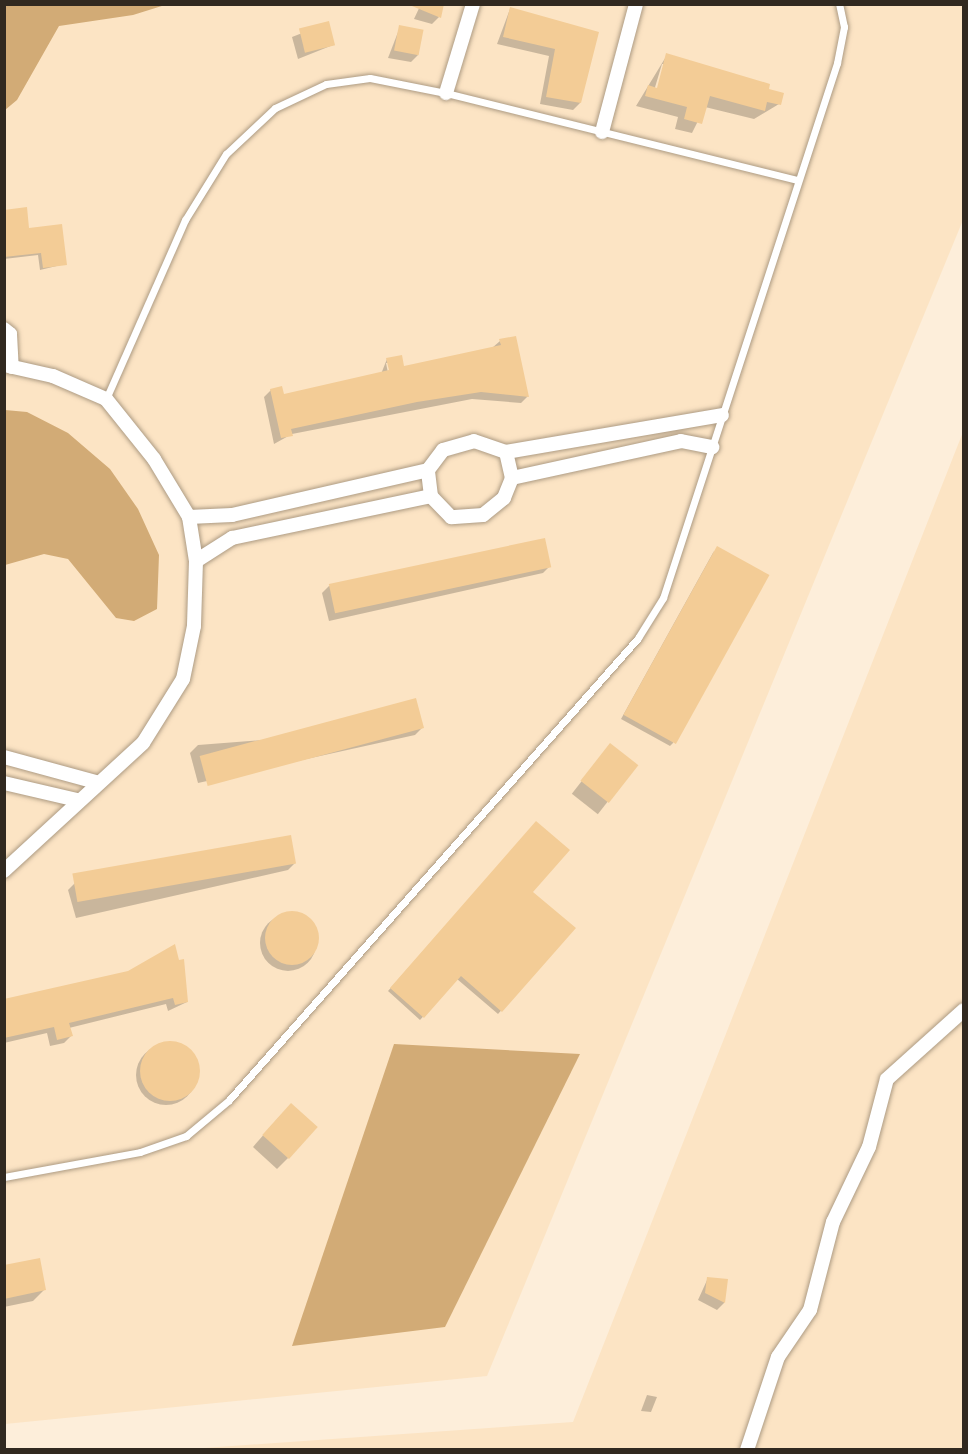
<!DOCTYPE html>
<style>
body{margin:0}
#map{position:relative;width:968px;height:1454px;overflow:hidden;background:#fdeeda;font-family:"Sofia Sans Condensed",sans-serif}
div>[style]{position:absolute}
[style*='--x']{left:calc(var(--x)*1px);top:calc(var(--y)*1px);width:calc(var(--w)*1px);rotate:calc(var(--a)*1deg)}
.built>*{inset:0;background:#fce4c4}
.water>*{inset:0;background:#d2ab76}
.shadow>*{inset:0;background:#0003;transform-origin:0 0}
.round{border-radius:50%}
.building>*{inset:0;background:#f3cc96;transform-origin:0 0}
.roads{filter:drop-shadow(0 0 2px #ad9b83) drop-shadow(0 0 2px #ad9b83)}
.service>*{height:7px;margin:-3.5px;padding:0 3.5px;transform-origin:3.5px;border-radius:3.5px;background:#fff}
.minor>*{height:14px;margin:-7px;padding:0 7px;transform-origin:7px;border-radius:7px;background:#fff}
span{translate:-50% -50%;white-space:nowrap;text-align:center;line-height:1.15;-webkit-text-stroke:6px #fdeeda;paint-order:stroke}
.frame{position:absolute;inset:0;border:6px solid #312920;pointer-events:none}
</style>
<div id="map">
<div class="built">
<div style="clip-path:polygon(5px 5px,963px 5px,963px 220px,487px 1376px,5px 1424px)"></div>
<div style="clip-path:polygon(963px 432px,963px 1449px,176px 1450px,573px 1422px)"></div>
</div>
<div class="water">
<div style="clip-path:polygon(5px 4px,165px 4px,165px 5px,133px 15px,59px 26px,17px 100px,5px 110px)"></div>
<div style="clip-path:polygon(5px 410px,27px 412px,68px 433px,110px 469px,138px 509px,159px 555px,157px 609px,134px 621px,116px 618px,68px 559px,44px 554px,5px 565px)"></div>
<div style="clip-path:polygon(394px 1044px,580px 1054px,445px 1327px,292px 1346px)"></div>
</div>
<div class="shadow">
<div style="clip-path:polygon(421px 4px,439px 17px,432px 24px,414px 19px)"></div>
<div style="clip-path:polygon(510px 9px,598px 33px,580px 103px,573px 110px,540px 104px,549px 56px,497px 44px)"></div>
<div style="clip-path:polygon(328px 23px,333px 45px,298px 59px,292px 37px)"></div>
<div style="clip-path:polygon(400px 27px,418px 55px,411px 62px,388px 58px)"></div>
<div style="clip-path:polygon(evenodd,667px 55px,767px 91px,779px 104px,754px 119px,705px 107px,692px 133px,675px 129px,678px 117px,636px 106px,667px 55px,662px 64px,665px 64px,656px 95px,653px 94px,662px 64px)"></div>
<div style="clip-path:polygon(4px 211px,28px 229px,65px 264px,40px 270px,38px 255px,4px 259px)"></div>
<div style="clip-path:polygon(evenodd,500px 341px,528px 396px,521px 403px,472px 399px,292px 434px,274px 444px,264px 397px,271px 390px,283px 395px,381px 374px,387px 359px,403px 368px,492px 348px,500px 341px,386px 363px,389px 363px,392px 377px,389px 378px,386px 363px)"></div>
<div style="clip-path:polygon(714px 551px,673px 743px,670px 746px,621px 719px)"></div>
<div style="clip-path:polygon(550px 566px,543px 573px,329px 621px,322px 593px,329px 586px)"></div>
<div style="clip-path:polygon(422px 728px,415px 735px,198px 783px,190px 753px,198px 745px)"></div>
<div style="left:610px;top:745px;width:33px;height:62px;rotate:38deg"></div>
<div style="clip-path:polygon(536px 823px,531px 892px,573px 929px,498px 1014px,457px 979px,420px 1020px,388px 991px)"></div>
<div style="clip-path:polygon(295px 863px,288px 870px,76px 918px,68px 890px,75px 883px)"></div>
<div class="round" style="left:260px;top:915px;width:56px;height:56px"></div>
<div style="clip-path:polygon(129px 972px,187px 1002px,168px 1011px,166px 1004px,69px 1028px,71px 1036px,64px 1043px,50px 1046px,47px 1033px,4px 1043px,4px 1001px)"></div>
<div class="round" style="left:136px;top:1045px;width:60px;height:60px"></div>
<div style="clip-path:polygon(280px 1116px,288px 1158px,277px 1169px,253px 1147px)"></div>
<div style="clip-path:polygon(4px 1266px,44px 1290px,33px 1301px,4px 1307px)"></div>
<div style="clip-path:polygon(708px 1278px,726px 1281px,724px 1303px,717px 1310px,698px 1300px)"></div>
<div style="clip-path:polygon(647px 1395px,657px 1397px,651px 1412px,641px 1411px)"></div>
</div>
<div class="building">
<div style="clip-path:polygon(407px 4px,444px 4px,441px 18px)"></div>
<div style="clip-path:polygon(510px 7px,599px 32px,581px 103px,546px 97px,555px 49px,503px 37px)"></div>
<div style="left:329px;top:21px;width:25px;height:31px;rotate:76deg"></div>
<div style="left:399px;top:25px;width:25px;height:26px;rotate:11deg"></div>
<div style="clip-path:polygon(666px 53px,770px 84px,769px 89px,784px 93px,781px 105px,767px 102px,765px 111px,710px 96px,702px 124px,684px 119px,687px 107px,645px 96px,648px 85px,657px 88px)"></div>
<div style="clip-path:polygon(27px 207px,29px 228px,62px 224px,67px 265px,43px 268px,41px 253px,4px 257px,4px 210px)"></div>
<div style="clip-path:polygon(516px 336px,529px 397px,481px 392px,417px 402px,291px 429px,293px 436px,281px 438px,270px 389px,282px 386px,284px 394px,389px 370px,386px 358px,402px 355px,404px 366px,501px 345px,499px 339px)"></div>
<div style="left:545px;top:538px;width:30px;height:221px;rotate:78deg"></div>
<div style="left:717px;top:546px;width:60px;height:193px;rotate:29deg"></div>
<div style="left:416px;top:698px;width:31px;height:224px;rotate:75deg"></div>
<div style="left:610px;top:743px;width:36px;height:48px;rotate:38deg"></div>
<div style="clip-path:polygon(536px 821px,570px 850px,533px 892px,576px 928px,502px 1012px,461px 976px,424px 1018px,390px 988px)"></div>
<div style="left:291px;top:835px;width:29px;height:222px;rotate:80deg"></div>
<div class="round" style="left:265px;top:911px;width:54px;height:54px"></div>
<div style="clip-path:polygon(175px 944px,179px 960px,184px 959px,188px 1002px,175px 1005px,173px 998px,69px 1023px,73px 1036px,57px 1040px,54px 1027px,4px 1038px,4px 999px,128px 971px)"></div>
<div class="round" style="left:140px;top:1041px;width:60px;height:60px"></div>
<div style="left:291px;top:1103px;width:36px;height:43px;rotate:42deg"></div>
<div style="clip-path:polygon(40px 1258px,46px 1290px,4px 1299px,4px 1265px)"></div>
<div style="clip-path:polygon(707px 1277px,728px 1279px,725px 1303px,705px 1293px)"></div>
</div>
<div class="roads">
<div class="service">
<div style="--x:106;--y:399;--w:196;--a:-66.2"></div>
<div style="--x:185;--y:220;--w:78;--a:-58.2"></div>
<div style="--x:226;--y:154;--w:67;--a:-43.2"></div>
<div style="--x:275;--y:108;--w:56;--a:-25.2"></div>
<div style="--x:326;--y:84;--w:44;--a:-7.8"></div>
<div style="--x:370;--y:78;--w:77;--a:11.2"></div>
<div style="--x:446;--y:93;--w:362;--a:13.9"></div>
<div style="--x:4;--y:1177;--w:138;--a:-10.4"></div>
<div style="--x:140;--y:1152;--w:49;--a:-19.2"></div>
<div style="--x:186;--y:1136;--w:56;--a:-39.9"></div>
<div style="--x:229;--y:1100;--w:617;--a:-48.48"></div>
<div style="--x:638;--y:638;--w:47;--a:-58"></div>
<div style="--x:663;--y:598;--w:563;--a:-71.98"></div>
<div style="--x:837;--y:63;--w:37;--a:-79"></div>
<div style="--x:844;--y:27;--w:24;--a:-102"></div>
</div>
<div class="minor">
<div style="--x:446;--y:93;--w:93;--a:-73.1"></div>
<div style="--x:602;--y:132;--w:132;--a:-75.1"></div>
<div style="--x:4;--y:329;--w:8;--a:40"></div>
<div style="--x:10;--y:334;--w:33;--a:87"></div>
<div style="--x:4;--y:365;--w:50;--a:12.7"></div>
<div style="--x:53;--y:376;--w:58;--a:23.5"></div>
<div style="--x:106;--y:399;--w:77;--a:51.3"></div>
<div style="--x:154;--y:459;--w:68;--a:58.9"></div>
<div style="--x:189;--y:517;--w:45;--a:81"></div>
<div style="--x:196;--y:561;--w:65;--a:91.8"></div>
<div style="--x:194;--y:626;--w:54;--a:101.7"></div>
<div style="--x:183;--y:679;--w:75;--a:122"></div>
<div style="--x:143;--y:743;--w:189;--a:137.4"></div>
<div style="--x:474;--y:441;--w:34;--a:19"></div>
<div style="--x:506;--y:452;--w:27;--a:77"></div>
<div style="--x:512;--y:478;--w:22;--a:112"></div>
<div style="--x:504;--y:498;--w:27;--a:141"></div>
<div style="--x:483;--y:515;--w:32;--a:176"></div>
<div style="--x:451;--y:517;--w:29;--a:-134"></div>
<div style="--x:431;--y:496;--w:26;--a:-97"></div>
<div style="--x:428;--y:470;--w:25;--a:-53"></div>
<div style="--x:443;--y:450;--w:32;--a:-16"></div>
<div style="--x:506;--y:452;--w:219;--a:-9.7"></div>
<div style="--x:512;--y:478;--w:173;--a:-12.3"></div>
<div style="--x:681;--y:441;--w:32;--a:11"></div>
<div style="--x:189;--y:517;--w:43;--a:-2.7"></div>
<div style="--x:232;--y:515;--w:201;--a:-12.9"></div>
<div style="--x:196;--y:561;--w:43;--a:-32.6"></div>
<div style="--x:232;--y:538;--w:203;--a:-11.9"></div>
<div style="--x:4;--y:757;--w:98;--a:15.3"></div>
<div style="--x:4;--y:783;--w:75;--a:13.1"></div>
<div style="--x:747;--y:1450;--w:98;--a:-71.6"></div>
<div style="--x:778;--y:1357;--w:57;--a:-55.8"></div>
<div style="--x:810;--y:1310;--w:91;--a:-75.4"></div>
<div style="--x:833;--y:1222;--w:83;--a:-64.4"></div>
<div style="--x:869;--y:1147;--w:70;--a:-75.2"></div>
<div style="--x:887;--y:1079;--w:103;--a:-41.9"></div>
</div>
</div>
<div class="frame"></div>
</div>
